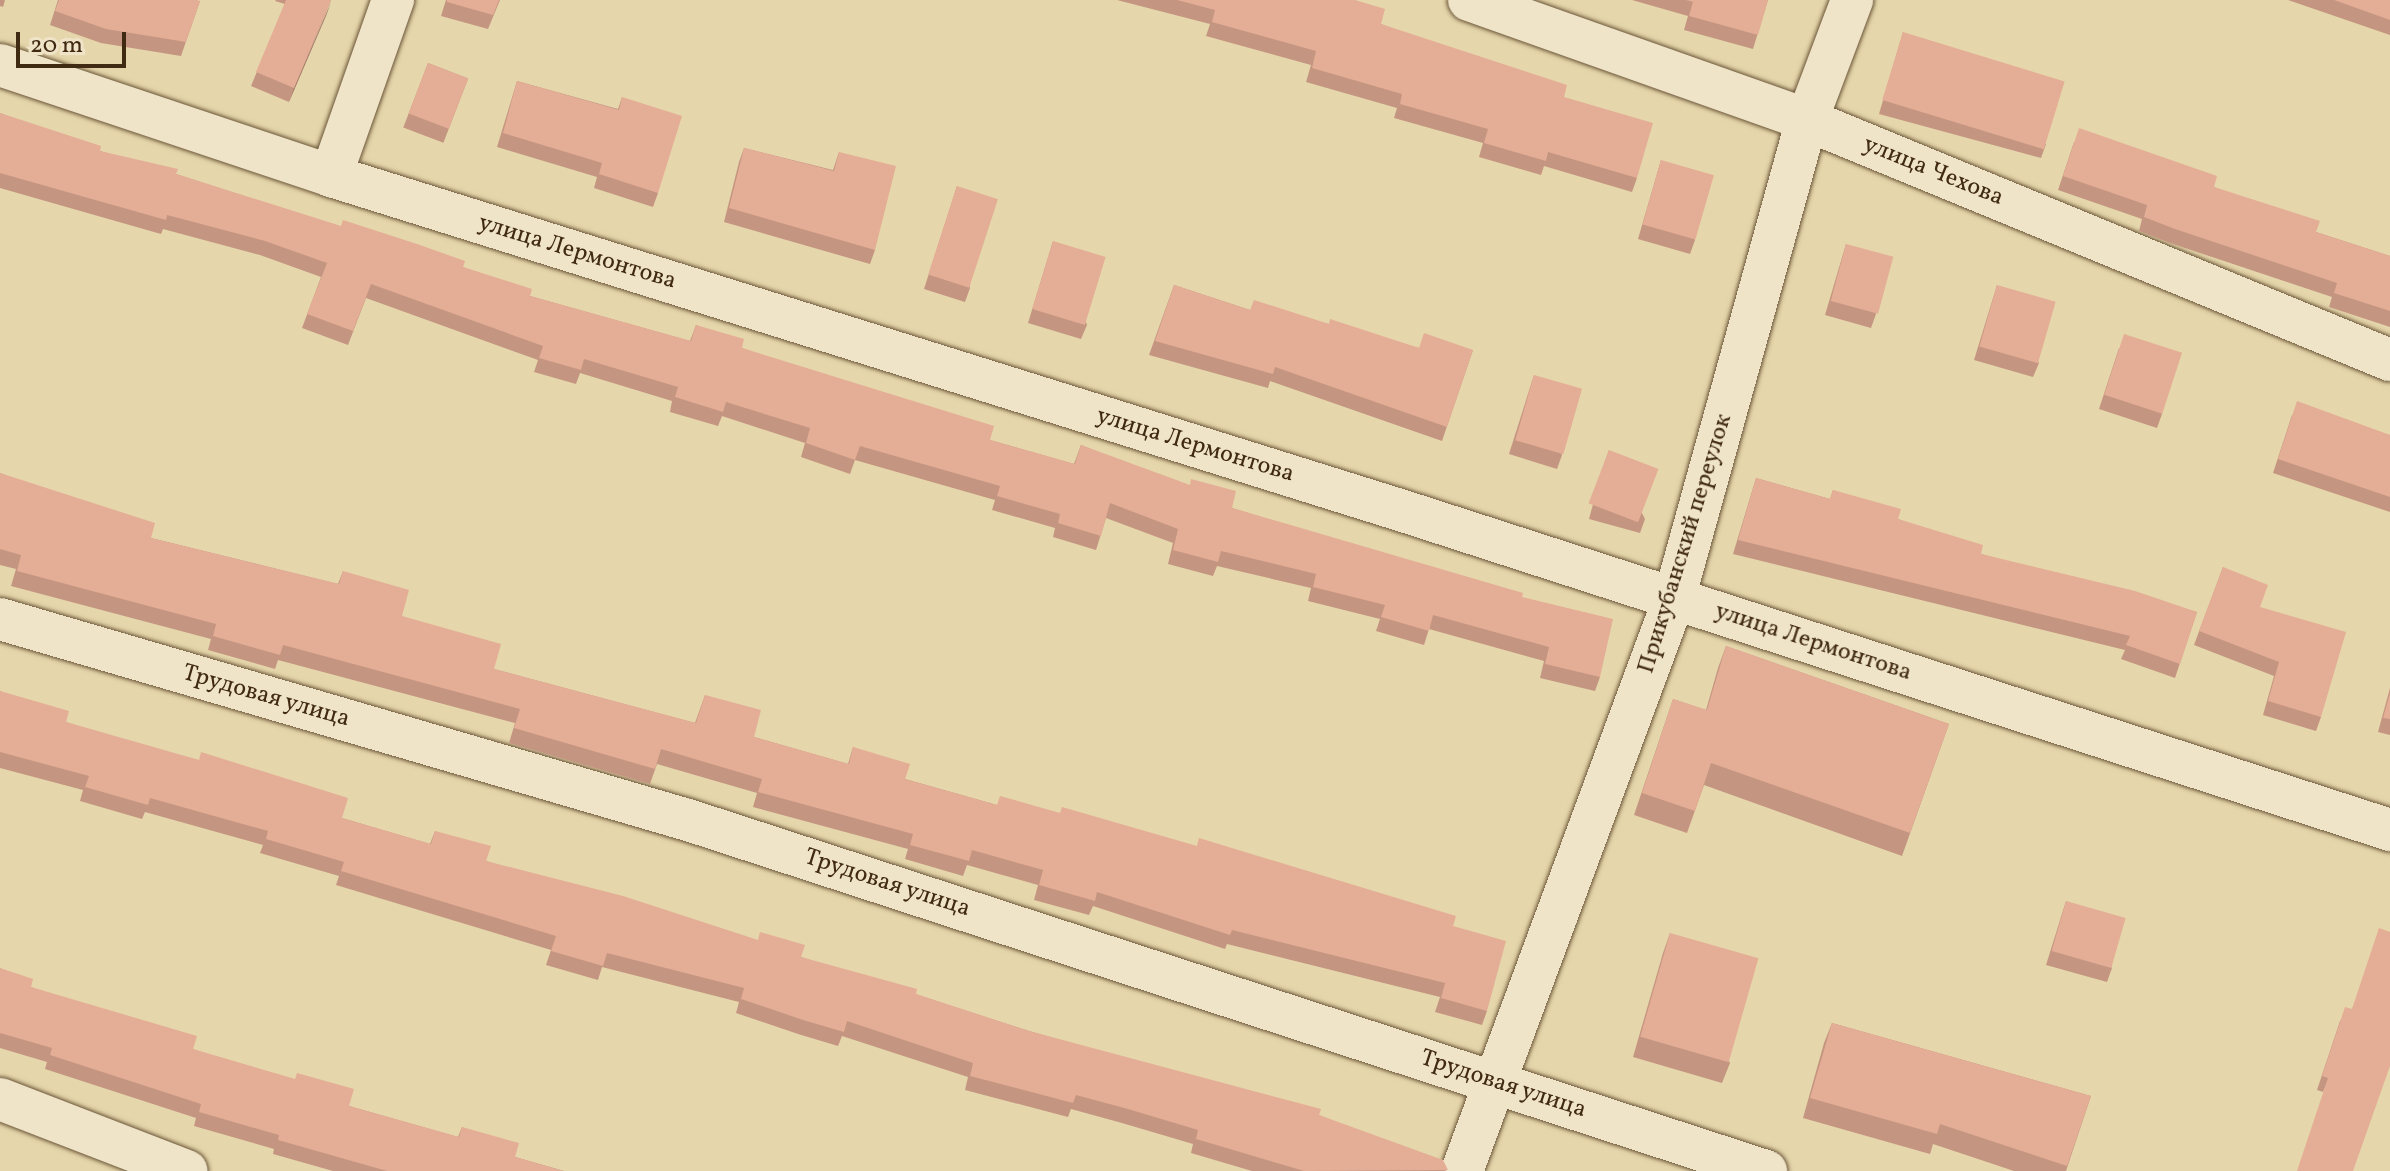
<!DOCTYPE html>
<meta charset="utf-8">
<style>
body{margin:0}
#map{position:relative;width:2390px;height:1171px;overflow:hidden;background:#e6d6ab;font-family:Vollkorn,serif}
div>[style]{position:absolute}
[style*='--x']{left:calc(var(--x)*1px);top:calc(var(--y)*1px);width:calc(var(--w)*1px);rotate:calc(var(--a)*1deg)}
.roads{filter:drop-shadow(0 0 2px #6a5538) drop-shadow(0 0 2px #6a5538)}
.minor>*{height:42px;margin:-21px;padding:0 21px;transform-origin:21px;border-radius:21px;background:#efe4c8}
.wall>*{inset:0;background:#c49580;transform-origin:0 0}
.shaded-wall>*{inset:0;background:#a07968}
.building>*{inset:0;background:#e4ad95;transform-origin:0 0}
span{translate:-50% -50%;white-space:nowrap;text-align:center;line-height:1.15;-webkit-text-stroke:6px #efe4c8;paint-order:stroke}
.street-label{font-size:24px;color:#412a12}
.scale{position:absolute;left:16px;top:32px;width:110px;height:36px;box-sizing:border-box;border:4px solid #412a12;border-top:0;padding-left:10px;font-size:24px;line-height:28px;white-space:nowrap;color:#412a12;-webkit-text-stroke:6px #efe4c8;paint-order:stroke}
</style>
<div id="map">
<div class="roads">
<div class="minor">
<div style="--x:1469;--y:0;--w:359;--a:19.5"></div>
<div style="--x:1807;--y:120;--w:630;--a:22.38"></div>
<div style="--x:0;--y:65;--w:349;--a:18.5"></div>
<div style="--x:331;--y:176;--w:1117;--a:17.35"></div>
<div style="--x:1397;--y:509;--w:1044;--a:17.91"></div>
<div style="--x:331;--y:176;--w:187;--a:-70.6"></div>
<div style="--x:0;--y:619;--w:717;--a:16.29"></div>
<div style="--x:688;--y:820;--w:1134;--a:18.04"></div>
<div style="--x:0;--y:1099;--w:200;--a:21.1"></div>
<div style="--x:1462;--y:1171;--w:610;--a:-69.66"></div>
<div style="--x:1674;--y:599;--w:497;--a:-74.5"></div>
<div style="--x:1807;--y:120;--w:128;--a:-69.4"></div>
</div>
</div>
<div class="wall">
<div style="clip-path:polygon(0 0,5px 0,3px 7px,0 6px)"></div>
<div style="clip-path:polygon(58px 0,200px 1px,181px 56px,101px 43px,50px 25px)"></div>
<div style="clip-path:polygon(276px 0,331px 0,289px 102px,251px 86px,285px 4px,275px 1px)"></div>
<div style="clip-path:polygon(446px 0,500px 0,488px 29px,441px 16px)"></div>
<div style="clip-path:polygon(1117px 0,1355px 0,1381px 24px,1564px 97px,1637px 178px,1632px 192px,1544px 166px,1541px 175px,1479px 157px,1483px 143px,1394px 118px,1397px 108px,1306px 82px,1311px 65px,1206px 36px,1210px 24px)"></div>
<div style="clip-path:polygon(1632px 0,1768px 0,1753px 49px,1684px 30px,1688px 16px)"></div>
<div style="clip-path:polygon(2288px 0,2390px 0,2390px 35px)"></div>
<div style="clip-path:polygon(1903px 32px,2046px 144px,2041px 158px,1879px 114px)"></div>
<div style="left:428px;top:63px;width:43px;height:69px;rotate:21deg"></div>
<div style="clip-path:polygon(517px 81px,618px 109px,622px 97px,658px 193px,653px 207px,594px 188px,597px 177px,497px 147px)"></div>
<div style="clip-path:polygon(0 113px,100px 151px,176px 174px,463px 267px,530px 296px,690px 341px,696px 325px,742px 348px,990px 440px,1074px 464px,1081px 445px,1232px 508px,1522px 597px,1600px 677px,1595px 691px,1540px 678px,1544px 661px,1429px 629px,1424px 645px,1376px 631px,1380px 619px,1308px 601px,1311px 588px,1217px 566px,1213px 576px,1168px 564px,1173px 543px,1106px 518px,1096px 550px,1053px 537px,1055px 528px,992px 510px,995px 500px,855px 460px,850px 474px,801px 457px,805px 443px,722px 416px,718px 426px,670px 412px,672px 401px,580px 373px,576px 384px,534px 372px,538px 360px,366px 298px,348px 345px,302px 328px,321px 277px,260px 255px,163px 229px,161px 234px,0 188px)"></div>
<div style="clip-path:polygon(2074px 142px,2214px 187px,2316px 232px,2390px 256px,2390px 327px,2329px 307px,2332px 297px,2170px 243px,2139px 231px,2142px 219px,2058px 190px)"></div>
<div style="clip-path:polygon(744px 148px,833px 170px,839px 152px,875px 250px,870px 264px,724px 222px,739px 162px)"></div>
<div style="clip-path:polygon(1661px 160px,1695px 240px,1690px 254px,1638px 239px)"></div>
<div style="clip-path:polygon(957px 186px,970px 288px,965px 302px,924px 289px)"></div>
<div style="clip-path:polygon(1053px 241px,1087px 325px,1081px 339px,1028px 323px)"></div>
<div style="clip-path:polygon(1846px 244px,1876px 314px,1871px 328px,1825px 315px)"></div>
<div style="clip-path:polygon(1174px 285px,1250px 310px,1329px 324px,1419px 348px,1473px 350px,1442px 441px,1270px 381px,1268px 388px,1149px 355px)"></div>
<div style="clip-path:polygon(1997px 285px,2039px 363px,2033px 377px,1974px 360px)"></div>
<div style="clip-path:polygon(2119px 348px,2162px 414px,2157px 428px,2099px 409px)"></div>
<div style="clip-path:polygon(1534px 375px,1562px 455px,1557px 469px,1509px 454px)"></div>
<div style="clip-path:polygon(2292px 415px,2390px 435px,2390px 512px,2273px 473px)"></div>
<div style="clip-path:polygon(1609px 450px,1645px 519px,1640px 533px,1589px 519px,1604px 464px)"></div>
<div style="clip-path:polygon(0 473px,151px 538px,338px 584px,343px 571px,402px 616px,494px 669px,695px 723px,705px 695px,754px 737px,848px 764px,853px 747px,905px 779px,997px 805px,1453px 926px,1487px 1011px,1482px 1025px,1435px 1012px,1440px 997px,1227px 944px,1225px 949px,1093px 906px,1089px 915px,1034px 900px,1038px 885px,967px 865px,963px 876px,905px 859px,908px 849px,753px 807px,757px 793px,657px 764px,650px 784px,509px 743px,515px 723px,278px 660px,275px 669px,208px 650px,211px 639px,11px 586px,16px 569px,0 565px)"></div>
<div style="clip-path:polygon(1756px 478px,1830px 499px,1833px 490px,1898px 519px,1981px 554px,2197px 612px,2175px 678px,2121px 659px,2125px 650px,1733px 554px)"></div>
<div style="clip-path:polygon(2223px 567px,2260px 607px,2321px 717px,2316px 731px,2263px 715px,2274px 676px,2194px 645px)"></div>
<div style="clip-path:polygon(1726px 646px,1949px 724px,1902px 856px,1704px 785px,1687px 833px,1634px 815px,1673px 699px,1706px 710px,1718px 668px)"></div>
<div style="clip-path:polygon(2390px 688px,2390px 735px,2378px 732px)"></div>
<div style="clip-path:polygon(0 691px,66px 722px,342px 818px,430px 844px,435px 831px,486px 861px,801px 957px,1029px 1031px,1319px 1115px,1447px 1171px,1252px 1171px,1191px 1153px,1193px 1144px,1122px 1123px,1071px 1109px,1068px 1117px,965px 1090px,968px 1077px,842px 1036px,838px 1046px,798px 1034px,736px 1013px,739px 1002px,602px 967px,598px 980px,546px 965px,551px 950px,336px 885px,339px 876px,260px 853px,263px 845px,145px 812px,142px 819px,80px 801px,83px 790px,0 768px)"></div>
<div style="clip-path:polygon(2066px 901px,2112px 968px,2107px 982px,2046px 965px)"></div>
<div style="clip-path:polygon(2390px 932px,2323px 1092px,2317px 1090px,2340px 1021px,2352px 1009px)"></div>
<div style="clip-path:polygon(1670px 933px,1730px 1063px,1722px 1083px,1633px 1057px,1663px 953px)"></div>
<div style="clip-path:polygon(0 968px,31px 987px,193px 1049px,349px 1106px,458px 1137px,462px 1127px,515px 1157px,564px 1171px,333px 1171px,273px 1154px,274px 1149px,194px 1126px,196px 1118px,45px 1069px,47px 1062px,0 1048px)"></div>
<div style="clip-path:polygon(1832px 1023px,2091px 1096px,2066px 1171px,2014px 1171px,1933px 1144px,1930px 1154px,1803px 1118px,1824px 1043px)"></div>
</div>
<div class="shaded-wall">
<div style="clip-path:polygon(331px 2px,326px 16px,289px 102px,294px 88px)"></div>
</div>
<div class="building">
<div style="clip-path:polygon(59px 0,197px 0,200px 1px,186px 42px,106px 29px,55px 11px)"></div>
<div style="clip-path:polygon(286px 0,331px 0,294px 88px,256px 72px)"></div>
<div style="clip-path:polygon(447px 0,499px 0,493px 15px,447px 2px)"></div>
<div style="clip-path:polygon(1177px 0,1355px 0,1385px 9px,1381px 24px,1567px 85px,1564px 97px,1653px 123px,1637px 178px,1548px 152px,1546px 161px,1484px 143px,1488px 129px,1400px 104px,1402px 94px,1312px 68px,1316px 51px,1212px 22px,1215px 10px)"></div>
<div style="clip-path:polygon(1686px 0,1768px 0,1758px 35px,1689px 16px,1693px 2px)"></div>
<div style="clip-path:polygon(2334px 0,2390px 0,2390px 20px)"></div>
<div style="left:1903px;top:32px;width:169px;height:71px;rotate:17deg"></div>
<div style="left:428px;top:63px;width:43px;height:54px;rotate:21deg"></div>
<div style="clip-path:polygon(517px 81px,619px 110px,622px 97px,682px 116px,658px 193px,599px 174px,602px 163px,503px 133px)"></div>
<div style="clip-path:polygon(0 113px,101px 146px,100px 151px,178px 169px,176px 174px,341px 226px,343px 220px,417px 244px,465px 261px,463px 267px,532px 289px,530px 296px,691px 341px,696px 325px,744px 339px,742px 348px,994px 426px,990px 440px,1075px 464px,1081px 445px,1190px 485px,1191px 479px,1236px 491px,1232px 508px,1523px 593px,1522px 597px,1613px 619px,1600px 677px,1545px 664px,1549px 647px,1433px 615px,1429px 631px,1381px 617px,1385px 605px,1313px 587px,1316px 574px,1221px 551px,1218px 562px,1173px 550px,1178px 529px,1110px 503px,1101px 536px,1058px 523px,1060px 514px,997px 496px,1000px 486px,860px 446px,855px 460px,806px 443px,810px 428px,726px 402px,723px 412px,675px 397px,678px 387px,584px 359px,581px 370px,539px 358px,543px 346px,371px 284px,353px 331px,307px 314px,327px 263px,265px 241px,167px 215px,166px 220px,0 173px)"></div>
<div style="clip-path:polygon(2079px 128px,2217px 176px,2214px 187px,2320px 221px,2316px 232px,2390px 256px,2390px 311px,2334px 293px,2337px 283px,2175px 229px,2144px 217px,2147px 205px,2063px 176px)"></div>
<div style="clip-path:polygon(744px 148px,834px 171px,839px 152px,896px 166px,875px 250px,729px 208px)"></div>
<div style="left:1661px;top:160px;width:55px;height:67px;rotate:16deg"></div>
<div style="left:957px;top:186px;width:43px;height:93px;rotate:18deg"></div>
<div style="left:1053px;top:241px;width:55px;height:71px;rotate:17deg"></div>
<div style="left:1846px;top:244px;width:49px;height:59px;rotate:15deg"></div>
<div style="clip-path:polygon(1174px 285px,1250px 310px,1254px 300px,1329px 324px,1330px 319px,1419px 348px,1424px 333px,1473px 350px,1447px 427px,1275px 367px,1273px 374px,1155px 341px)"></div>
<div style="left:1997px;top:285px;width:61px;height:64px;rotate:16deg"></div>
<div style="left:2124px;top:334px;width:61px;height:64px;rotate:18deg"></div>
<div style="left:1534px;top:375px;width:50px;height:68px;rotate:16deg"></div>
<div style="clip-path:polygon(2297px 401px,2390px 435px,2390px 497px,2278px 459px)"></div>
<div style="left:1609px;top:450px;width:53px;height:57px;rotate:21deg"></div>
<div style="clip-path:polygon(0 473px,155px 523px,151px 538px,339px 584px,343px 571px,409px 590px,402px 616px,501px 644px,494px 669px,696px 723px,705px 695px,761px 710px,754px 737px,849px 764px,853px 747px,910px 764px,905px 779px,997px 805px,1000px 796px,1060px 813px,1062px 807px,1197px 846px,1199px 838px,1456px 916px,1453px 926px,1506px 941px,1487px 1011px,1441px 998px,1445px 983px,1232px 930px,1230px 935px,1097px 892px,1095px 901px,1039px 885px,1043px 870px,972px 850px,969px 861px,910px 845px,913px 834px,758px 792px,762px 779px,661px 749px,655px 769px,514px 728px,520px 709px,283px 645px,280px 655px,213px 636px,216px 624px,17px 571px,21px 555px,0 549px)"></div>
<div style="clip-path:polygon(1756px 478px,1830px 499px,1833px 490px,1901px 509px,1898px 519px,1983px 545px,1981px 554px,2135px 591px,2197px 612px,2180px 664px,2126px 645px,2130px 636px,1738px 540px)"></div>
<div style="clip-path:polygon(2223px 567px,2268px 585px,2260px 607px,2346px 632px,2321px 717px,2268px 701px,2279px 662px,2199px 631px)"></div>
<div style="clip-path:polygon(1726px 646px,1949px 724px,1910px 833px,1711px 763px,1695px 811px,1642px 793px,1673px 699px,1707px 710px)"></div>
<div style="clip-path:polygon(0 691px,69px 711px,66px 722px,199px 760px,201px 752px,348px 798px,342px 818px,431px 844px,435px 831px,491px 846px,486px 861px,623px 896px,758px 940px,760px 932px,805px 945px,801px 957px,917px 989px,916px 994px,1029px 1031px,1321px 1109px,1319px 1115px,1443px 1160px,1448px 1170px,1304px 1171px,1196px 1139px,1198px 1130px,1128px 1109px,1076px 1095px,1073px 1103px,970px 1076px,973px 1063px,847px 1021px,844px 1032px,803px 1020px,741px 999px,744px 988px,607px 953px,603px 966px,551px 951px,556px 936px,341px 871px,344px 862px,266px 839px,268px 831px,150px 798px,148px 805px,85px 787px,89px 776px,0 752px)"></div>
<div style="clip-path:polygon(2390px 693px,2390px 719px,2383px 718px)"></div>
<div style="left:2066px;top:901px;width:62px;height:52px;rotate:16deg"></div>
<div style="clip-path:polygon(2379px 928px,2390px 932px,2390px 1066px,2353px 1171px,2297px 1171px,2328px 1078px,2322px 1076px,2345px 1007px,2352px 1009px)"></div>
<div style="left:1670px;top:933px;width:92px;height:108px;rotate:16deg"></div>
<div style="clip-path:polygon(0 968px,33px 979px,31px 987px,197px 1036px,193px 1049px,295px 1079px,297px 1073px,354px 1089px,349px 1106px,459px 1137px,462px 1127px,519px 1143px,515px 1157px,564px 1171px,387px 1171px,278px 1140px,279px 1135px,199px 1112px,201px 1104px,50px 1055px,52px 1048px,0 1033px)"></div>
<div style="clip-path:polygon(1832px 1023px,2091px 1096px,2067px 1166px,1940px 1124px,1937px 1134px,1810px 1098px)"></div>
</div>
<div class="street-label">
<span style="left:1933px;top:172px;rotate:22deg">улица Чехова</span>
<span style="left:577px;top:253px;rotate:17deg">улица Лермонтова</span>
<span style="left:1195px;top:446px;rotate:17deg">улица Лермонтова</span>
<span style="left:1686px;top:544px;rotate:-73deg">Прикубанский переулок</span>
<span style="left:1813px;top:643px;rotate:18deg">улица Лермонтова</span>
<span style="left:266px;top:697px;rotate:16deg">Трудовая улица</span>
<span style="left:887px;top:884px;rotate:18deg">Трудовая улица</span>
<span style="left:1503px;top:1085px;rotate:18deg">Трудовая улица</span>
</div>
<div class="scale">20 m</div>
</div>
